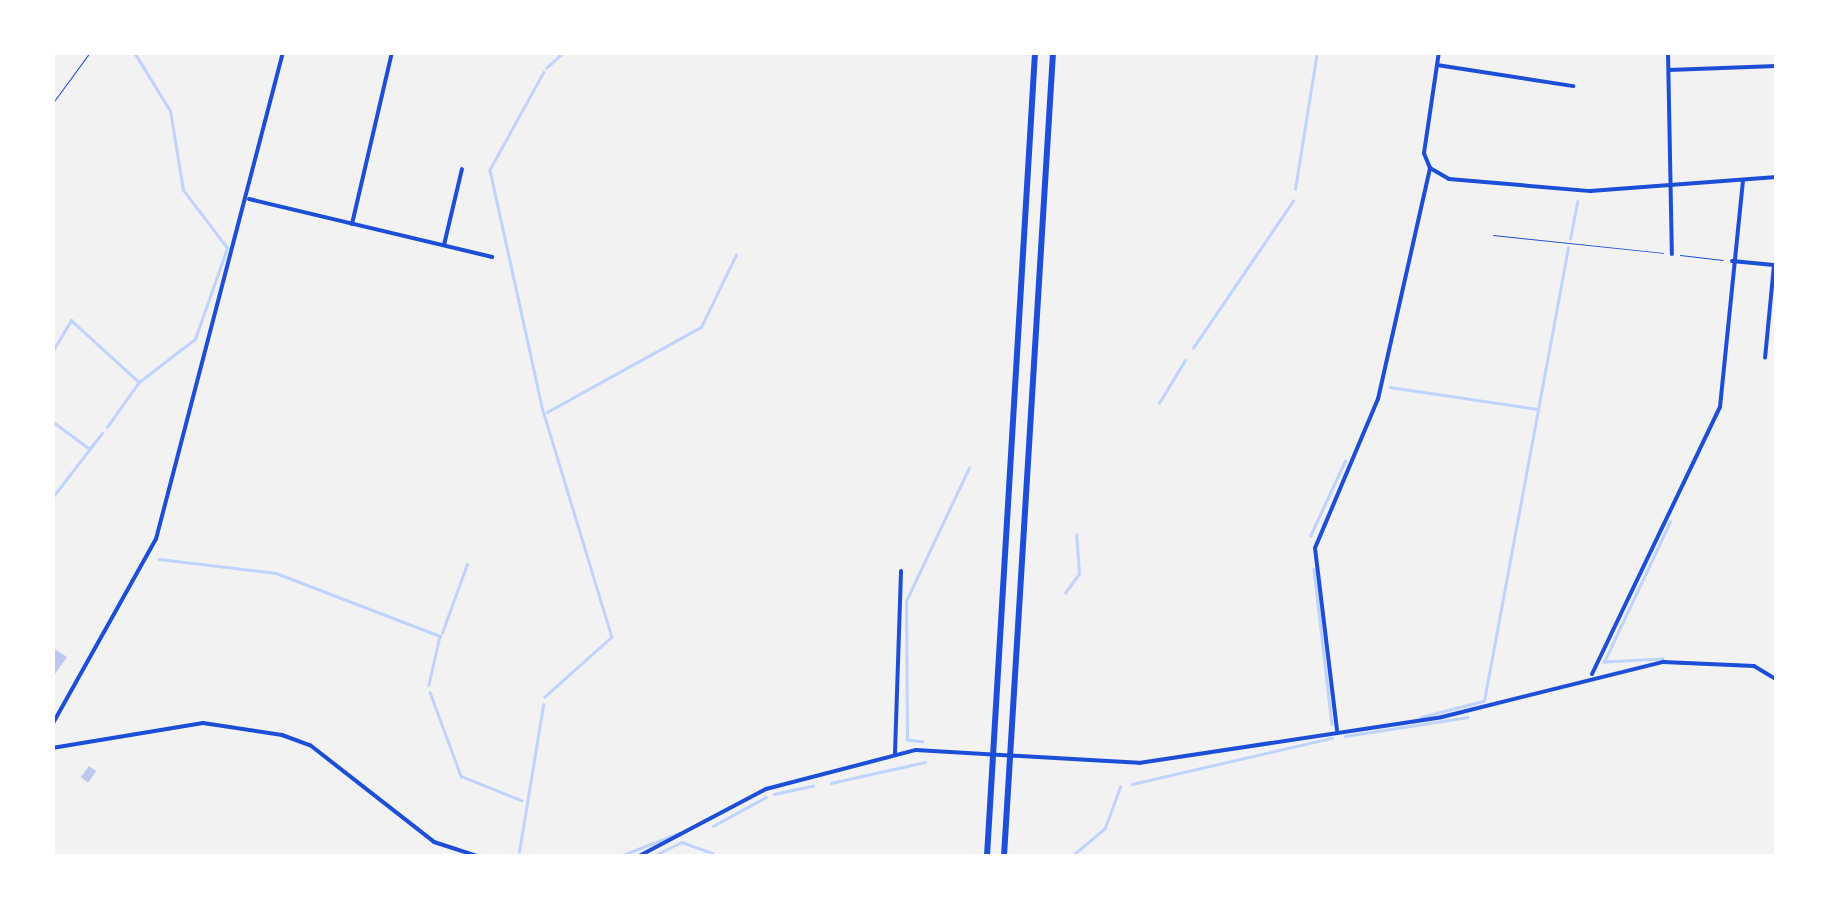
<!DOCTYPE html>
<style>
body{margin:0}
#map{position:relative;width:1829px;height:909px;overflow:hidden;background:#f2f2f2;font-family:Barlow,sans-serif}
div>[style]{position:absolute}
[style*='--x']{left:calc(var(--x)*1px);top:calc(var(--y)*1px);width:calc(var(--w)*1px);rotate:calc(var(--a)*1deg)}
.stream>*{height:2.5px;margin:-1.25px;padding:0 1.25px;transform-origin:1.25px;border-radius:1.25px;background:#bfd3fe}
.building>*{inset:0;background:#bdc9ec;transform-origin:0 0}
.path>*{height:1px;margin:-0.5px;padding:0 0.5px;transform-origin:0.5px;border-radius:0.5px;background:#1d4ed8}
.minor>*{height:4px;margin:-2px;padding:0 2px;transform-origin:2px;border-radius:2px;background:#1d4ed8}
.tertiary>*{height:4px;margin:-2px;padding:0 2px;transform-origin:2px;border-radius:2px;background:#1d4ed8}
.motorway>*{height:6px;margin:-3px;padding:0 3px;transform-origin:3px;border-radius:3px;background:#1d4ed8}
span{translate:-50% -50%;white-space:nowrap;text-align:center;line-height:1.15;-webkit-text-stroke:8px #fff;paint-order:stroke}
.frame{position:absolute;inset:0;border:55px solid #fff;pointer-events:none}
</style>
<div id="map">
<div class="stream">
<div style="--x:546;--y:68;--w:24;--a:-42"></div>
<div style="--x:544;--y:72;--w:112;--a:118.9"></div>
<div style="--x:490;--y:170;--w:243;--a:77.6"></div>
<div style="--x:542;--y:407;--w:240;--a:73.1"></div>
<div style="--x:612;--y:637;--w:90;--a:138.2"></div>
<div style="--x:1295;--y:189;--w:139;--a:-80.9"></div>
<div style="--x:1570;--y:239;--w:38;--a:-79"></div>
<div style="--x:1193;--y:348;--w:178;--a:-55.8"></div>
<div style="--x:52;--y:352;--w:37;--a:-59"></div>
<div style="--x:71;--y:320;--w:91;--a:42.3"></div>
<div style="--x:1390;--y:387;--w:149;--a:8.5"></div>
<div style="--x:1159;--y:403;--w:50;--a:-58.8"></div>
<div style="--x:547;--y:412;--w:176;--a:-28.9"></div>
<div style="--x:701;--y:327;--w:80;--a:-64.1"></div>
<div style="--x:52;--y:421;--w:47;--a:36.4"></div>
<div style="--x:107;--y:427;--w:55;--a:-54.6"></div>
<div style="--x:139;--y:382;--w:71;--a:-37.5"></div>
<div style="--x:195;--y:339;--w:96;--a:-70.6"></div>
<div style="--x:227;--y:248;--w:73;--a:-127.2"></div>
<div style="--x:183;--y:190;--w:80;--a:-99.3"></div>
<div style="--x:170;--y:111;--w:67;--a:-121.6"></div>
<div style="--x:52;--y:498;--w:82;--a:-52.4"></div>
<div style="--x:1310;--y:536;--w:83;--a:-65"></div>
<div style="--x:159;--y:559;--w:118;--a:6.8"></div>
<div style="--x:276;--y:573;--w:176;--a:21"></div>
<div style="--x:440;--y:636;--w:50;--a:102.7"></div>
<div style="--x:1314;--y:569;--w:156;--a:83.4"></div>
<div style="--x:1065;--y:593;--w:24;--a:-54"></div>
<div style="--x:1079;--y:574;--w:39;--a:-94"></div>
<div style="--x:442;--y:633;--w:73;--a:-70.1"></div>
<div style="--x:1663;--y:659;--w:59;--a:177.1"></div>
<div style="--x:1604;--y:662;--w:155;--a:-64.8"></div>
<div style="--x:430;--y:692;--w:90;--a:69.7"></div>
<div style="--x:461;--y:776;--w:65;--a:21.8"></div>
<div style="--x:1421;--y:717;--w:65;--a:-14.3"></div>
<div style="--x:1484;--y:701;--w:461;--a:-79.5"></div>
<div style="--x:1345;--y:736;--w:124;--a:-8.8"></div>
<div style="--x:923;--y:742;--w:16;--a:-173"></div>
<div style="--x:907;--y:740;--w:139;--a:-90.4"></div>
<div style="--x:906;--y:601;--w:147;--a:-64.7"></div>
<div style="--x:831;--y:783;--w:96;--a:-12.6"></div>
<div style="--x:1132;--y:784;--w:205;--a:-13"></div>
<div style="--x:774;--y:794;--w:40;--a:-12"></div>
<div style="--x:713;--y:826;--w:60;--a:-28.7"></div>
<div style="--x:519;--y:852;--w:149;--a:-80.7"></div>
<div style="--x:620;--y:856;--w:63;--a:-21.3"></div>
<div style="--x:653;--y:856;--w:32;--a:-26"></div>
<div style="--x:682;--y:842;--w:32;--a:20"></div>
<div style="--x:1072;--y:856;--w:43;--a:-40.3"></div>
<div style="--x:1105;--y:828;--w:44;--a:-69.9"></div>
</div>
<div class="building">
<div style="clip-path:polygon(52px 647px,67px 657px,52px 678px)"></div>
<div style="left:89px;top:766px;width:9px;height:14px;rotate:36deg"></div>
</div>
<div class="path">
<div style="--x:52;--y:104;--w:64;--a:-53.8"></div>
<div style="--x:1493;--y:235;--w:171;--a:6"></div>
<div style="--x:1680;--y:255;--w:43;--a:6.6"></div>
</div>
<div class="minor">
<div style="--x:1668;--y:52;--w:202;--a:88.9"></div>
<div style="--x:1437;--y:65;--w:138;--a:8.8"></div>
<div style="--x:1669;--y:70;--w:107;--a:-2.1"></div>
<div style="--x:1430;--y:168;--w:22;--a:30"></div>
<div style="--x:1449;--y:179;--w:142;--a:4.9"></div>
<div style="--x:1590;--y:191;--w:187;--a:-4.3"></div>
<div style="--x:1430;--y:168;--w:16;--a:-112"></div>
<div style="--x:1424;--y:153;--w:102;--a:-81.6"></div>
<div style="--x:249;--y:199;--w:250;--a:13.4"></div>
<div style="--x:352;--y:224;--w:177;--a:-76.9"></div>
<div style="--x:444;--y:245;--w:78;--a:-76.7"></div>
<div style="--x:1732;--y:261;--w:42;--a:5.4"></div>
<div style="--x:1774;--y:265;--w:93;--a:95.5"></div>
<div style="--x:1592;--y:674;--w:296;--a:-64.4"></div>
<div style="--x:1720;--y:407;--w:228;--a:-84.2"></div>
<div style="--x:1337;--y:730;--w:183;--a:-96.9"></div>
<div style="--x:1315;--y:548;--w:162;--a:-67.1"></div>
<div style="--x:1378;--y:399;--w:237;--a:-77.3"></div>
<div style="--x:52;--y:748;--w:153;--a:-9.4"></div>
<div style="--x:203;--y:723;--w:80;--a:8.6"></div>
<div style="--x:282;--y:735;--w:30;--a:20"></div>
<div style="--x:310;--y:745;--w:157;--a:38"></div>
<div style="--x:434;--y:842;--w:45;--a:18"></div>
<div style="--x:895;--y:753;--w:182;--a:-88.1"></div>
<div style="--x:639;--y:856;--w:144;--a:-27.8"></div>
<div style="--x:766;--y:789;--w:155;--a:-14.6"></div>
<div style="--x:916;--y:750;--w:223;--a:3.3"></div>
<div style="--x:1139;--y:763;--w:306;--a:-8.6"></div>
<div style="--x:1442;--y:717;--w:228;--a:-14"></div>
<div style="--x:1663;--y:662;--w:91;--a:2.5"></div>
<div style="--x:1754;--y:666;--w:26;--a:31"></div>
</div>
<div class="tertiary">
<div style="--x:52;--y:725;--w:213;--a:-60.8"></div>
<div style="--x:156;--y:539;--w:503;--a:-75.38"></div>
</div>
<div class="motorway">
<div style="--x:987;--y:856;--w:805;--a:-86.58"></div>
<div style="--x:1004;--y:856;--w:805;--a:-86.51"></div>
</div>
<div class="frame"></div>
</div>
